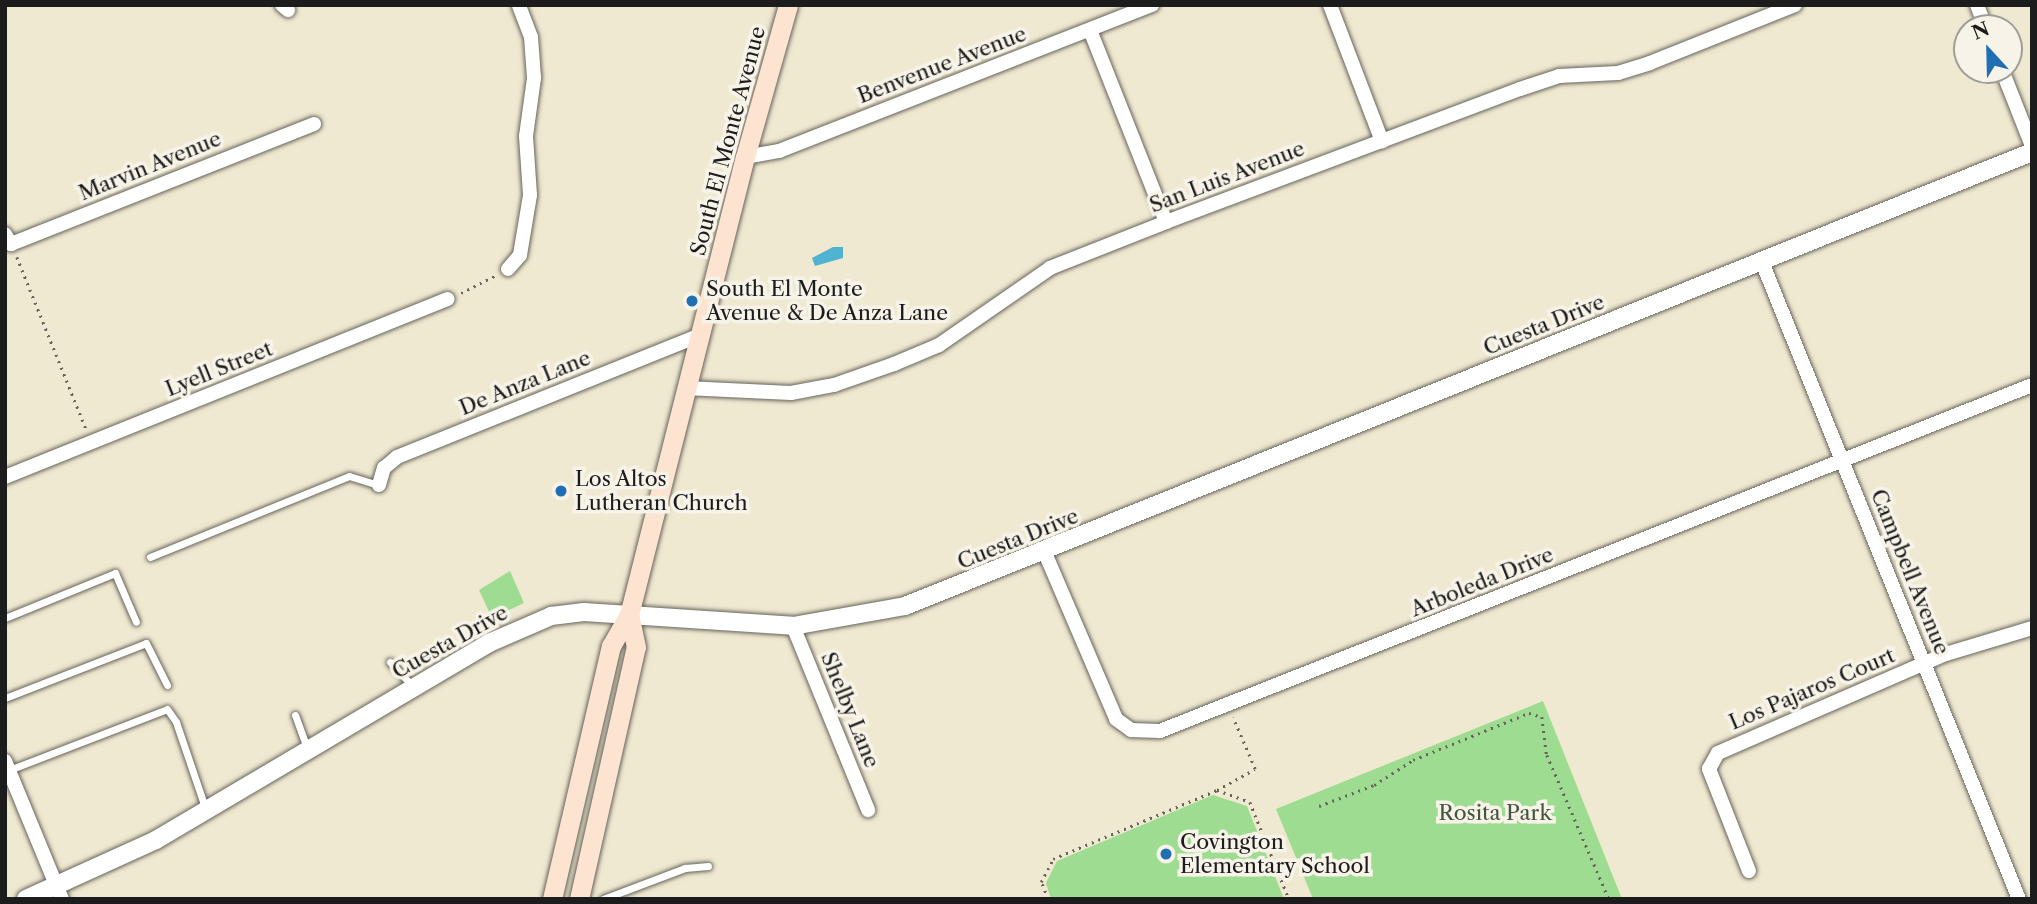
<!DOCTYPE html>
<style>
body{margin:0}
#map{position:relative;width:2037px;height:904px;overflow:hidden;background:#f0e9d1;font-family:"Libre Caslon Text",serif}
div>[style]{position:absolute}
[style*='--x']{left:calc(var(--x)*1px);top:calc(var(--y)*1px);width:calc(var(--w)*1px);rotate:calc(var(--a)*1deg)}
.green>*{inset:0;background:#9ddc91}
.water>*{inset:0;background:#50b3cf}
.path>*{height:2.5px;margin-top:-1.25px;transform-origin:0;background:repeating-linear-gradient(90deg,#66645b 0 2px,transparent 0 7px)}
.roads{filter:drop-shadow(0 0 2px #66645b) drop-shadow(0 0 2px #66645b)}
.service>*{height:7px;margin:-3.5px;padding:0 3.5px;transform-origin:3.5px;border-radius:3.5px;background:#fff}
.minor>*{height:14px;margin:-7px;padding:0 7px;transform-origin:7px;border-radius:7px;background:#fff}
.tertiary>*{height:18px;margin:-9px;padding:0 9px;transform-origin:9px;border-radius:9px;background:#fff}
.secondary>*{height:19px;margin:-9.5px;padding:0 9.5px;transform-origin:9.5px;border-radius:9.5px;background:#fde4d1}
.dots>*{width:19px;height:19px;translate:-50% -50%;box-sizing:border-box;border:4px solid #f7f3e8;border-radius:50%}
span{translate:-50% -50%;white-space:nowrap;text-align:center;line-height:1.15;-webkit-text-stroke:7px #f7f3e8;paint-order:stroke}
.street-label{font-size:21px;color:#1c1c1c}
.poi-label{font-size:21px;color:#1c1c1c}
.left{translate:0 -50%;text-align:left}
.park-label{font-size:21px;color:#43563f}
.frame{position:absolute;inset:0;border:7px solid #1c1c1c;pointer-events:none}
.north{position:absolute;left:1953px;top:14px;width:70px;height:70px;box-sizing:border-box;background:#f7f3e8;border:2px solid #9f9d96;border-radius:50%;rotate:338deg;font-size:19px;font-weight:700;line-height:28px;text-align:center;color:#1c1c1c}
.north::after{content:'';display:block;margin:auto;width:24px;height:32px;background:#1f6fb2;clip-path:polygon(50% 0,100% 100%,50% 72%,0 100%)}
</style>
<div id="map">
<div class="green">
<div style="clip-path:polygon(510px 571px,524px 603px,492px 618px,479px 590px)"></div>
<div style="clip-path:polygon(1543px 701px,1622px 899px,1313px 899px,1276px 809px)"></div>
<div style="clip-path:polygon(1213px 795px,1247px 806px,1284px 899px,1051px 899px,1046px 883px,1057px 861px)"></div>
</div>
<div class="water">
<div style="clip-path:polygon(833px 247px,843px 247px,843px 258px,815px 266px,812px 258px)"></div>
</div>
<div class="path">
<div style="--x:17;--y:257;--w:185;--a:68.1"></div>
<div style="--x:461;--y:293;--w:39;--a:-27"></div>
<div style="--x:1217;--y:790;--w:43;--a:-28.9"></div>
<div style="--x:1255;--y:769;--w:56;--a:-113.3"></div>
<div style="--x:1319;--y:806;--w:59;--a:-20.9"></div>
<div style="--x:1374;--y:785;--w:46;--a:-32.7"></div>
<div style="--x:1413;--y:760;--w:125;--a:-22.1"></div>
<div style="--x:1529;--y:713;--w:14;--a:17"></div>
<div style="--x:1542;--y:717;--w:38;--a:83"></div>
<div style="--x:1547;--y:755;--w:157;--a:66.7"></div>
<div style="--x:1048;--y:899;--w:18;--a:-112"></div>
<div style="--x:1041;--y:882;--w:26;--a:-62"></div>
<div style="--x:1053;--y:859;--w:178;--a:-22.8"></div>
<div style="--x:1217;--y:790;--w:35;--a:20"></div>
<div style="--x:1250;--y:802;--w:105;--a:68.1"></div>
</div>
<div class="roads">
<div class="service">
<div style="--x:150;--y:557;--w:215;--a:-22.1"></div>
<div style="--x:349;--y:476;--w:31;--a:17"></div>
<div style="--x:5;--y:618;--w:119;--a:-22.2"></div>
<div style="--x:115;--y:573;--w:53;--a:66.8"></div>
<div style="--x:390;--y:662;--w:34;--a:47"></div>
<div style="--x:5;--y:698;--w:151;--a:-21.3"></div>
<div style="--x:146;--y:643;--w:47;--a:63.4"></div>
<div style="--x:295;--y:715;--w:37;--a:70"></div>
<div style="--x:9;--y:770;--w:169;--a:-21.1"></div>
<div style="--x:167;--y:709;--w:16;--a:55"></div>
<div style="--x:176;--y:722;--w:93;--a:71.2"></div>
<div style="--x:603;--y:899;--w:88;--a:-20.7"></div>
<div style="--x:685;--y:868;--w:23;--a:-5"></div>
</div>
<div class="minor">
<div style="--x:282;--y:5;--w:8;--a:40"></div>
<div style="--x:1330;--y:5;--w:146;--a:69.1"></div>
<div style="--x:1977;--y:5;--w:25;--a:69"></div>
<div style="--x:1090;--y:30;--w:206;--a:68.4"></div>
<div style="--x:2002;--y:70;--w:82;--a:68.5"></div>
<div style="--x:745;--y:157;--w:35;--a:-10"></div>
<div style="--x:779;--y:151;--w:401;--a:-21.4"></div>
<div style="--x:5;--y:234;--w:12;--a:59"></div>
<div style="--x:11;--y:244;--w:326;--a:-21.6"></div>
<div style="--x:1762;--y:262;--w:687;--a:68.03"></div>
<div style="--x:508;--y:269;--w:18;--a:-49"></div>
<div style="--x:520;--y:255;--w:61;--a:-80.5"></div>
<div style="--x:530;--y:195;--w:59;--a:-93.9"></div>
<div style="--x:526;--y:136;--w:59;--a:-82.1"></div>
<div style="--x:534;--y:78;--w:41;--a:-94.2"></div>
<div style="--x:531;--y:37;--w:34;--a:-111"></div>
<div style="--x:685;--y:388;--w:106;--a:2.7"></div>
<div style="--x:791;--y:393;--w:44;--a:-10.5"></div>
<div style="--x:834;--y:385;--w:64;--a:-19.3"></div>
<div style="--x:894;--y:364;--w:49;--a:-22.9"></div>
<div style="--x:939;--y:345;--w:135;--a:-34.7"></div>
<div style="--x:1050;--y:268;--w:125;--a:-21.6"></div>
<div style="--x:1166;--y:222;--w:378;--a:-20.6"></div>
<div style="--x:1520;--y:89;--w:41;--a:-18.4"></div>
<div style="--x:1559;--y:76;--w:59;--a:-2.9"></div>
<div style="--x:1618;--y:73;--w:34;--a:-17"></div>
<div style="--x:1650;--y:63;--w:156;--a:-21.8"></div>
<div style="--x:5;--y:477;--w:477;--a:-21.9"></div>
<div style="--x:379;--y:485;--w:18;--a:-74"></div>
<div style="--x:384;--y:468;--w:17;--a:-40"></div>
<div style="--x:397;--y:457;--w:327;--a:-21.9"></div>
<div style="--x:1045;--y:553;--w:181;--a:66.8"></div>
<div style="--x:1116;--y:719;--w:19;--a:36"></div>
<div style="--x:1131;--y:730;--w:29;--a:2"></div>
<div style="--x:1160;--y:731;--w:938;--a:-21.64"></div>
<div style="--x:793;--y:626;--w:199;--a:67.8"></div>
<div style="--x:5;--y:761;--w:149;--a:67.6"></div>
<div style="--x:1749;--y:871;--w:110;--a:-111.4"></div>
<div style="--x:1709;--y:769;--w:18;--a:-61"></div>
<div style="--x:1718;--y:753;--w:249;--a:-23.5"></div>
<div style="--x:1946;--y:654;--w:90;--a:-16.8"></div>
</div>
<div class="tertiary">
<div style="--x:26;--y:899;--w:143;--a:-24.4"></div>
<div style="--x:156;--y:840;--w:387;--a:-30.6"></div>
<div style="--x:489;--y:643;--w:68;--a:-23.5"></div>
<div style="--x:551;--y:616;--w:33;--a:-7"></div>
<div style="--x:584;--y:612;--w:209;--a:3.8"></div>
<div style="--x:793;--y:626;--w:114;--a:-10.1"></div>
<div style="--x:905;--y:606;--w:1215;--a:-21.94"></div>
</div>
<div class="secondary">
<div style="--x:552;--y:899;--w:260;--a:-76.9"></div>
<div style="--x:611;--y:646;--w:36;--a:-60"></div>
<div style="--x:629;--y:615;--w:472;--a:-75.8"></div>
<div style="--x:745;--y:157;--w:158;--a:-74.2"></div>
<div style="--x:579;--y:899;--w:258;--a:-77.3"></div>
<div style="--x:636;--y:647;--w:33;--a:-102"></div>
</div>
</div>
<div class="dots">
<div style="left:692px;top:301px;background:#1f6fb2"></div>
<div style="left:561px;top:491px;background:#1f6fb2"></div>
<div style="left:1166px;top:854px;background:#1f6fb2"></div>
</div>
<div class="street-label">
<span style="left:942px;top:65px;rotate:-21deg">Benvenue Avenue</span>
<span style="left:728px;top:141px;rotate:-75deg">South El Monte Avenue</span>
<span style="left:150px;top:166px;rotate:-22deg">Marvin Avenue</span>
<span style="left:1227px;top:177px;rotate:-21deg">San Luis Avenue</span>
<span style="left:1544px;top:325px;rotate:-22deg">Cuesta Drive</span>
<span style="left:219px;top:369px;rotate:-22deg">Lyell Street</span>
<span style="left:525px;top:383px;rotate:-22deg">De Anza Lane</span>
<span style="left:1018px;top:539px;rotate:-22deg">Cuesta Drive</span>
<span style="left:1910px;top:572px;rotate:68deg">Campbell Avenue</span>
<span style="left:1482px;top:582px;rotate:-22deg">Arboleda Drive</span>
<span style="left:450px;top:642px;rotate:-29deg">Cuesta Drive</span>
<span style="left:1812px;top:689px;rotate:-23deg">Los Pajaros Court</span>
<span style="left:850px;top:710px;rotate:68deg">Shelby Lane</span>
</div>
<div class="poi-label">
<span class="left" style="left:706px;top:301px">South El Monte<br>Avenue &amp; De Anza Lane</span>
<span class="left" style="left:575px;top:491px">Los Altos<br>Lutheran Church</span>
<span class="left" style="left:1180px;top:854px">Covington<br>Elementary School</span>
</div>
<div class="park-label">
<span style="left:1495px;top:813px">Rosita Park</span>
</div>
<div class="frame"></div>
<div class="north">N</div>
</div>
